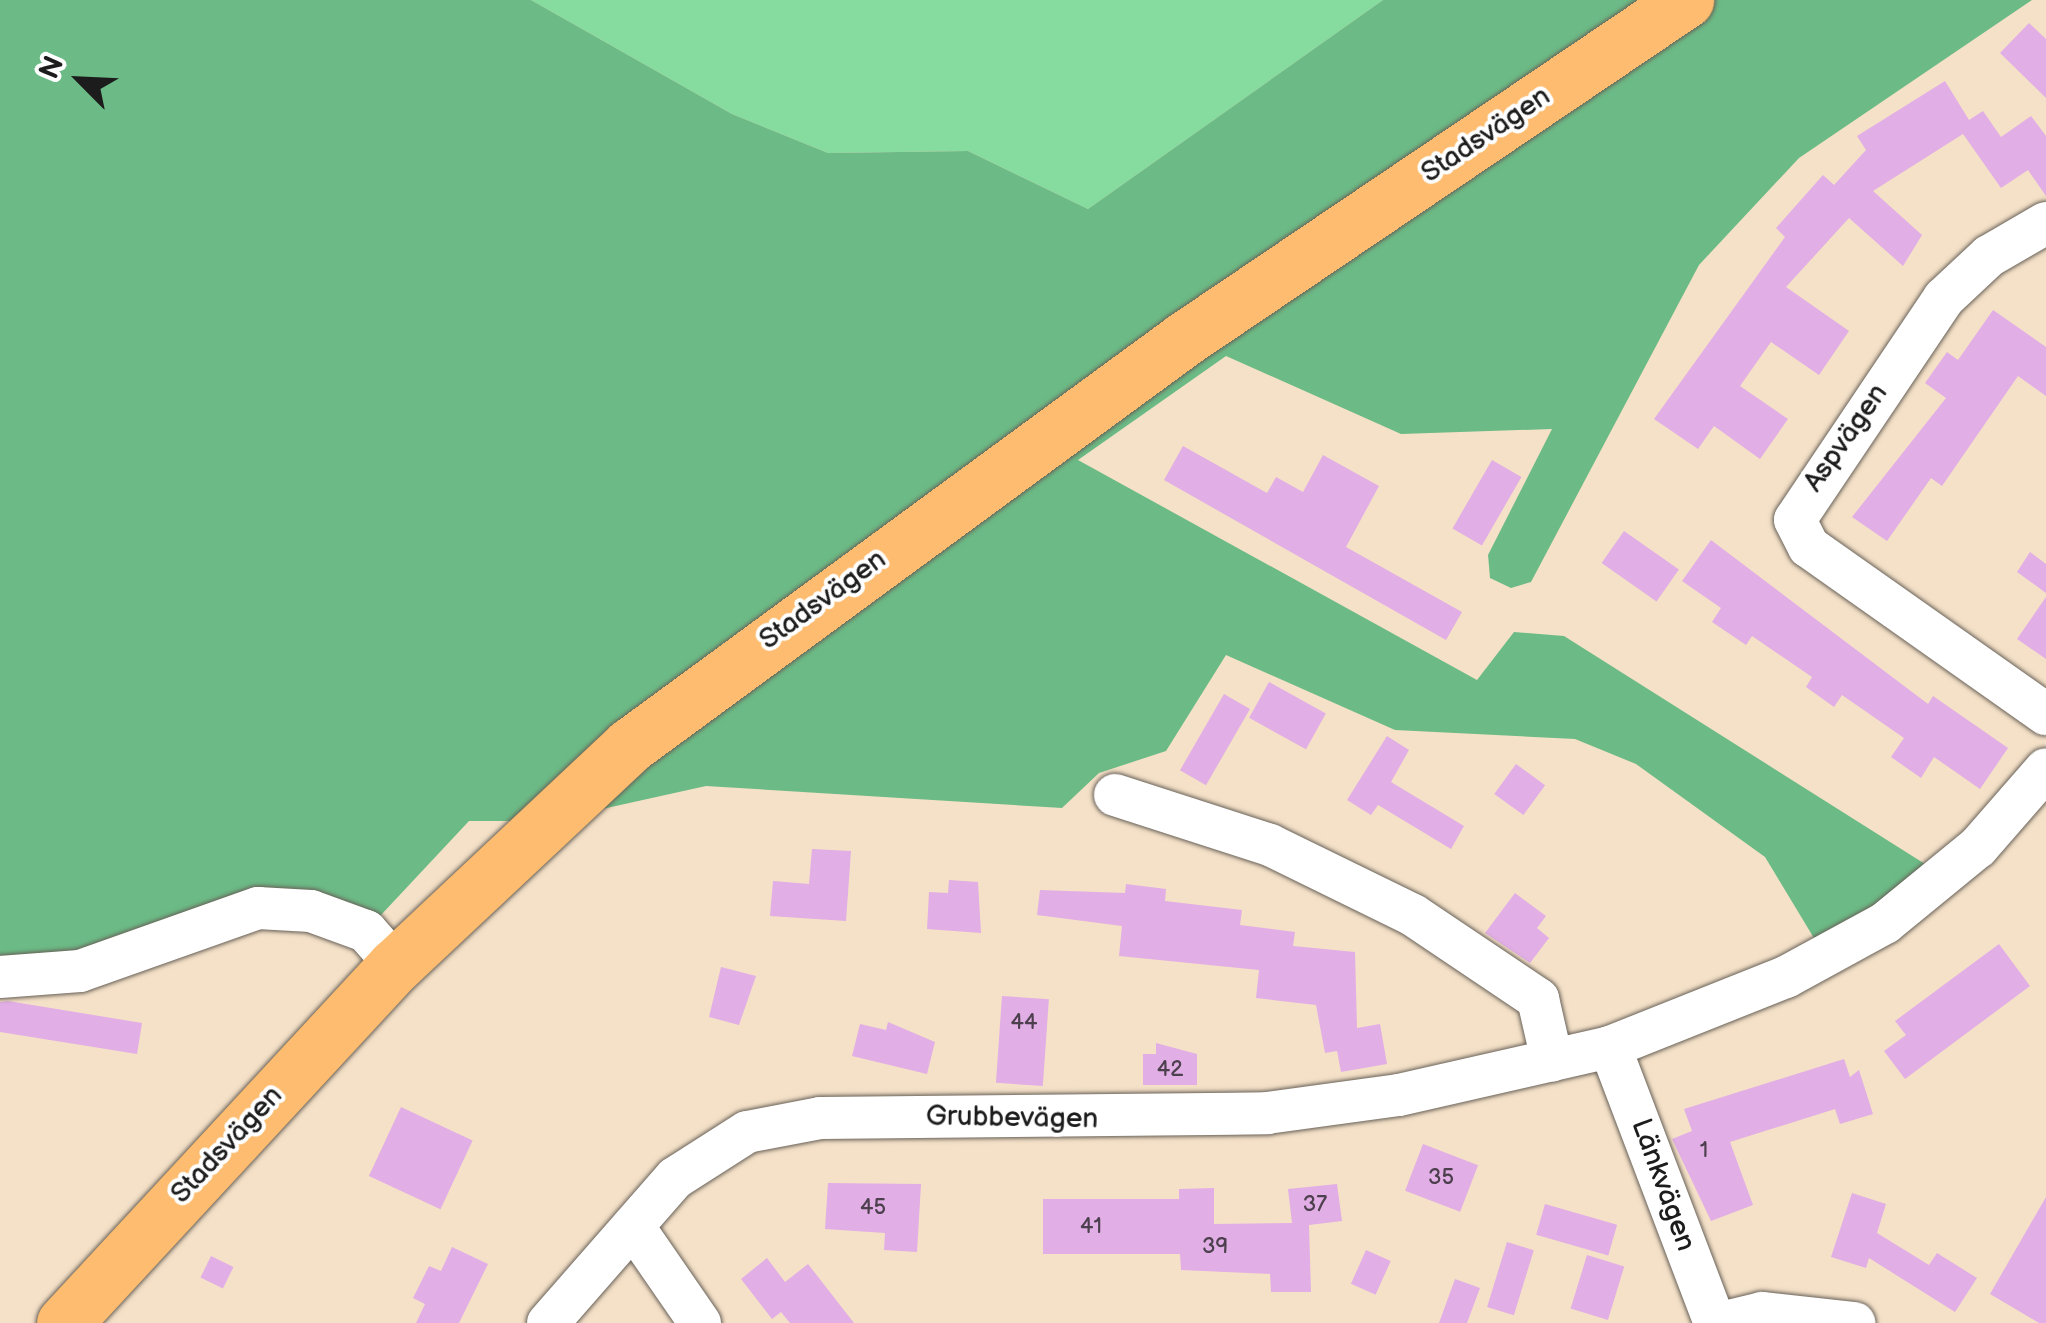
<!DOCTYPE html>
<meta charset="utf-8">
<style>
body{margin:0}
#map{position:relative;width:2046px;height:1323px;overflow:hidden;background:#f5e1c8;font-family:"Balsamiq Sans",sans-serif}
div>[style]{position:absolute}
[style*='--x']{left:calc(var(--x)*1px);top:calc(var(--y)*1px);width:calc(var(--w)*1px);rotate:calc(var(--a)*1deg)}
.green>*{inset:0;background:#86db9f}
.forest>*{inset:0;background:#6cbb86}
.building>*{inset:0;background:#e1aee5;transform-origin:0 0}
.roads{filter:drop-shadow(0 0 2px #686158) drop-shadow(0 0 2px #686158)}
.minor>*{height:42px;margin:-21px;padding:0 21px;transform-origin:21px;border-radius:21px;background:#fff}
.major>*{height:55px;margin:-27.5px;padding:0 27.5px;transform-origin:27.5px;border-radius:27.5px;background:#fdbc6f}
span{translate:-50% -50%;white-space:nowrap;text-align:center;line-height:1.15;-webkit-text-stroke:8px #fff;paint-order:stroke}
.number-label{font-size:22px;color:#4d404e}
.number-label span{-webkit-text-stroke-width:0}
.street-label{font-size:28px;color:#1c1c1c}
.north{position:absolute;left:30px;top:30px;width:100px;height:100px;-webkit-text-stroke:8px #fff;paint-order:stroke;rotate:294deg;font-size:28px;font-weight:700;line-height:40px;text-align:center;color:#1c1c1c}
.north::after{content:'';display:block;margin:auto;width:35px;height:45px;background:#1c1c1c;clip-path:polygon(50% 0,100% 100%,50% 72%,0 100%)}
</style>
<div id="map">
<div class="green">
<div style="clip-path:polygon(531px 0,1383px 0,1088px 209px,968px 151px,828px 153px,732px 114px)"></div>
</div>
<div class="forest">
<div style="clip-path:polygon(0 0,531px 0,732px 114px,828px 153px,968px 151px,1088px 209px,1383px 0,2032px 0,1799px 158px,1699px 265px,1531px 582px,1511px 588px,1490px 578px,1488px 555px,1552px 429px,1401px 434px,1226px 356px,1078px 460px,1477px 680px,1514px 632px,1564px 636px,1944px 876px,1826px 958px,1765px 857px,1636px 764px,1575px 739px,1395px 730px,1226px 655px,1166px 751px,1099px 773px,1062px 808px,706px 786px,548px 821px,469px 821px,366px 931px,311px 911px,0 977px)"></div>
</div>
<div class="building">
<div style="clip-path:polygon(2029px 23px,2046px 39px,2046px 98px,2000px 53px)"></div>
<div style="clip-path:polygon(1945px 81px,1969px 120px,1983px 111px,2001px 137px,2031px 116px,2046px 136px,2046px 196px,2028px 170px,2001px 188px,1963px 134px,1873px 191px,1922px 235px,1903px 266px,1849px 218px,1786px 287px,1849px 331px,1819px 375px,1771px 342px,1740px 386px,1788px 419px,1760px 459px,1714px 426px,1698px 449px,1654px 419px,1785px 237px,1776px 228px,1823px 175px,1834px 185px,1866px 150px,1857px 136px)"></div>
<div style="clip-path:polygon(1993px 310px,2046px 347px,2046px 396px,2018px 376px,1942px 486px,1931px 478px,1887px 541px,1852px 517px,1946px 398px,1925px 383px,1947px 352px,1958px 360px)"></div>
<div style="clip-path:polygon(1183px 446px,1267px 493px,1276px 477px,1303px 492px,1323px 455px,1379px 486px,1346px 547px,1462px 612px,1446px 640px,1164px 480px)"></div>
<div style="left:1492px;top:460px;width:34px;height:79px;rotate:30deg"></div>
<div style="left:1624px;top:531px;width:67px;height:39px;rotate:35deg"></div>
<div style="clip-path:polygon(1711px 540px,1928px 704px,1933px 696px,2008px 748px,1980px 789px,1934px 757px,1921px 778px,1891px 757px,1904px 738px,1842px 695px,1834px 707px,1806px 687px,1812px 677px,1752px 636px,1746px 645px,1712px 622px,1721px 608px,1682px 581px)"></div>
<div style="clip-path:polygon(2030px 552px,2046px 564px,2046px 593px,2017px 572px)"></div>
<div style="clip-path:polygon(2046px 597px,2046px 659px,2017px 639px)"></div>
<div style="left:1269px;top:682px;width:65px;height:41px;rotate:29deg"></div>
<div style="left:1224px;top:694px;width:30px;height:88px;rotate:30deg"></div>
<div style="clip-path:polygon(1387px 736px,1409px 750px,1391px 782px,1464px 826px,1451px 849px,1378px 805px,1371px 815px,1347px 800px)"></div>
<div style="left:1516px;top:764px;width:36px;height:37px;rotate:36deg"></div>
<div style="clip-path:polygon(812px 849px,851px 851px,846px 921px,770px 916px,773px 881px,809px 884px)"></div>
<div style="clip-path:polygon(949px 880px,978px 882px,981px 933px,927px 929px,929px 892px,948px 893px)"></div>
<div style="clip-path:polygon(1126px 884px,1166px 889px,1165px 901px,1242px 910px,1240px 925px,1295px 932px,1293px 946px,1355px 952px,1357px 1028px,1380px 1024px,1387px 1064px,1341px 1072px,1337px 1051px,1325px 1053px,1316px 1005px,1256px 998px,1259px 970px,1119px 956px,1122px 926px,1037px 915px,1040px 890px,1125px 893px)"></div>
<div style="clip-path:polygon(1515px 893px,1546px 916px,1537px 928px,1549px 938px,1530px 963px,1485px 933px)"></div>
<div style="clip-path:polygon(1999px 944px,2030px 986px,1905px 1079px,1884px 1051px,1906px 1035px,1895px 1021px)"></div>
<div style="clip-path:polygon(721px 967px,756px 976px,739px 1025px,709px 1017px)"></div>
<div style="left:1002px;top:996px;width:47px;height:87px;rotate:4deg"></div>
<div style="clip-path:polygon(8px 1001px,142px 1023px,137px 1054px,0 1032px,0 1002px)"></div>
<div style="clip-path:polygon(888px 1022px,935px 1042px,927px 1074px,852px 1056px,860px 1024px,886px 1030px)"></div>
<div style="clip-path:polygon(1156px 1043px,1197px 1054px,1197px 1085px,1143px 1085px,1143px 1054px,1156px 1054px)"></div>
<div style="clip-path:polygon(1844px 1059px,1850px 1077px,1859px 1070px,1873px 1114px,1840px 1124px,1835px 1109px,1730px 1142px,1753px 1205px,1711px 1221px,1672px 1139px,1692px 1131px,1684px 1109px)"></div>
<div style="left:401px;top:1107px;width:79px;height:76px;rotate:25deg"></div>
<div style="left:1423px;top:1144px;width:59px;height:50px;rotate:21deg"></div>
<div style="clip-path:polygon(828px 1183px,921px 1184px,917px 1252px,884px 1250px,885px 1233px,825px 1229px)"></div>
<div style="clip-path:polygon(1337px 1184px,1342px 1221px,1309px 1225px,1311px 1292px,1271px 1292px,1270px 1274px,1181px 1270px,1180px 1254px,1043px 1254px,1043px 1199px,1179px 1199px,1179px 1189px,1214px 1188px,1214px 1224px,1292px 1223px,1288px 1189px)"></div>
<div style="clip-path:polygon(1852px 1193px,1886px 1204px,1877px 1233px,1929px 1265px,1937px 1253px,1977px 1278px,1955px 1312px,1869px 1258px,1866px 1268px,1831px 1257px)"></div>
<div style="clip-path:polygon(2046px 1197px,2046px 1323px,2039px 1323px,1990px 1294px)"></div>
<div style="left:1545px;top:1204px;width:75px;height:32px;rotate:16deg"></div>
<div style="left:1507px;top:1242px;width:28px;height:68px;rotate:17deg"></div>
<div style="clip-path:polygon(452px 1247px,488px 1264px,459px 1323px,416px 1323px,425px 1304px,413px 1298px,429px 1266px,441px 1271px)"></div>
<div style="left:1366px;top:1250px;width:27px;height:37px;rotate:24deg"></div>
<div style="left:1587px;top:1255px;width:39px;height:56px;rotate:17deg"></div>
<div style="left:211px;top:1256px;width:25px;height:24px;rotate:26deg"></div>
<div style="clip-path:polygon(767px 1258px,785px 1282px,808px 1264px,854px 1323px,790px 1323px,781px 1312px,772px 1319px,741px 1279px)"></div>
<div style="clip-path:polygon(1455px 1279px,1480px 1288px,1467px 1323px,1439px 1323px)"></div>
</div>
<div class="roads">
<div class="minor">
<div style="--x:2046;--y:223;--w:66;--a:149.9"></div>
<div style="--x:1989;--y:256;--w:62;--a:137"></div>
<div style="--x:1944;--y:298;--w:267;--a:123.9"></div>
<div style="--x:1795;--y:520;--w:30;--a:63"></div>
<div style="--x:1809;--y:547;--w:290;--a:35.2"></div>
<div style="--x:1115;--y:795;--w:163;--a:17.9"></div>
<div style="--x:1270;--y:845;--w:159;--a:26.1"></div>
<div style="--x:1413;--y:915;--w:151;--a:33.9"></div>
<div style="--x:1538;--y:999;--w:63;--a:77.1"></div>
<div style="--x:0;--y:977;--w:80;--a:-4.3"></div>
<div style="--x:80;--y:971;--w:189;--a:-19.5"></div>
<div style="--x:258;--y:908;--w:53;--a:3.2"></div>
<div style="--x:311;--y:911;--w:59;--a:20"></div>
<div style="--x:366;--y:931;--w:45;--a:48.6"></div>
<div style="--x:1610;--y:1047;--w:295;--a:69.2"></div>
<div style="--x:633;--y:1226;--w:118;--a:55.4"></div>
<div style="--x:548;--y:1323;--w:193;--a:-48.8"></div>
<div style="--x:675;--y:1178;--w:85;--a:-32.6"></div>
<div style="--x:747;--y:1132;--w:74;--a:-10.9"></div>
<div style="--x:820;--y:1118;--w:447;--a:-0.6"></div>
<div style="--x:1267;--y:1113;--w:133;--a:-7.8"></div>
<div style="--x:1399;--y:1095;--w:216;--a:-12.8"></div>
<div style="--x:1610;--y:1047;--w:189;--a:-21.7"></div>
<div style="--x:1786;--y:977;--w:113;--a:-28.6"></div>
<div style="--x:1885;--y:923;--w:120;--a:-39.3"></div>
<div style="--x:1978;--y:847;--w:103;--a:-48.9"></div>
<div style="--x:1721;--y:1323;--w:42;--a:-13.7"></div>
<div style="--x:1762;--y:1313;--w:93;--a:6.2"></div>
</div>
<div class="major">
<div style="--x:64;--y:1323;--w:488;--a:-47.2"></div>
<div style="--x:396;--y:965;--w:320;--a:-43.2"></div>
<div style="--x:629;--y:746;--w:688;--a:-36.25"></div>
<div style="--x:1184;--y:339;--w:606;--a:-34.03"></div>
</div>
</div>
<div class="number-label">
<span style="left:1024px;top:1023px">44</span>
<span style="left:1170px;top:1070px">42</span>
<span style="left:1704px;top:1151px">1</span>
<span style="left:1441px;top:1178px">35</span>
<span style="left:1315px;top:1205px">37</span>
<span style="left:873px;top:1208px">45</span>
<span style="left:1091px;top:1227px">41</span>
<span style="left:1215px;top:1247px">39</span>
</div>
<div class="street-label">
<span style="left:1486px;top:135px;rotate:-34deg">Stadsvägen</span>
<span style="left:1846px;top:438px;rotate:-55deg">Aspvägen</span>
<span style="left:823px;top:600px;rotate:-36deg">Stadsvägen</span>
<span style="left:1012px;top:1118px;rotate:1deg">Grubbevägen</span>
<span style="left:227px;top:1145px;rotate:-47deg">Stadsvägen</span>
<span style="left:1663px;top:1185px;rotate:70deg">Länkvägen</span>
</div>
<div class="north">N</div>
</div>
